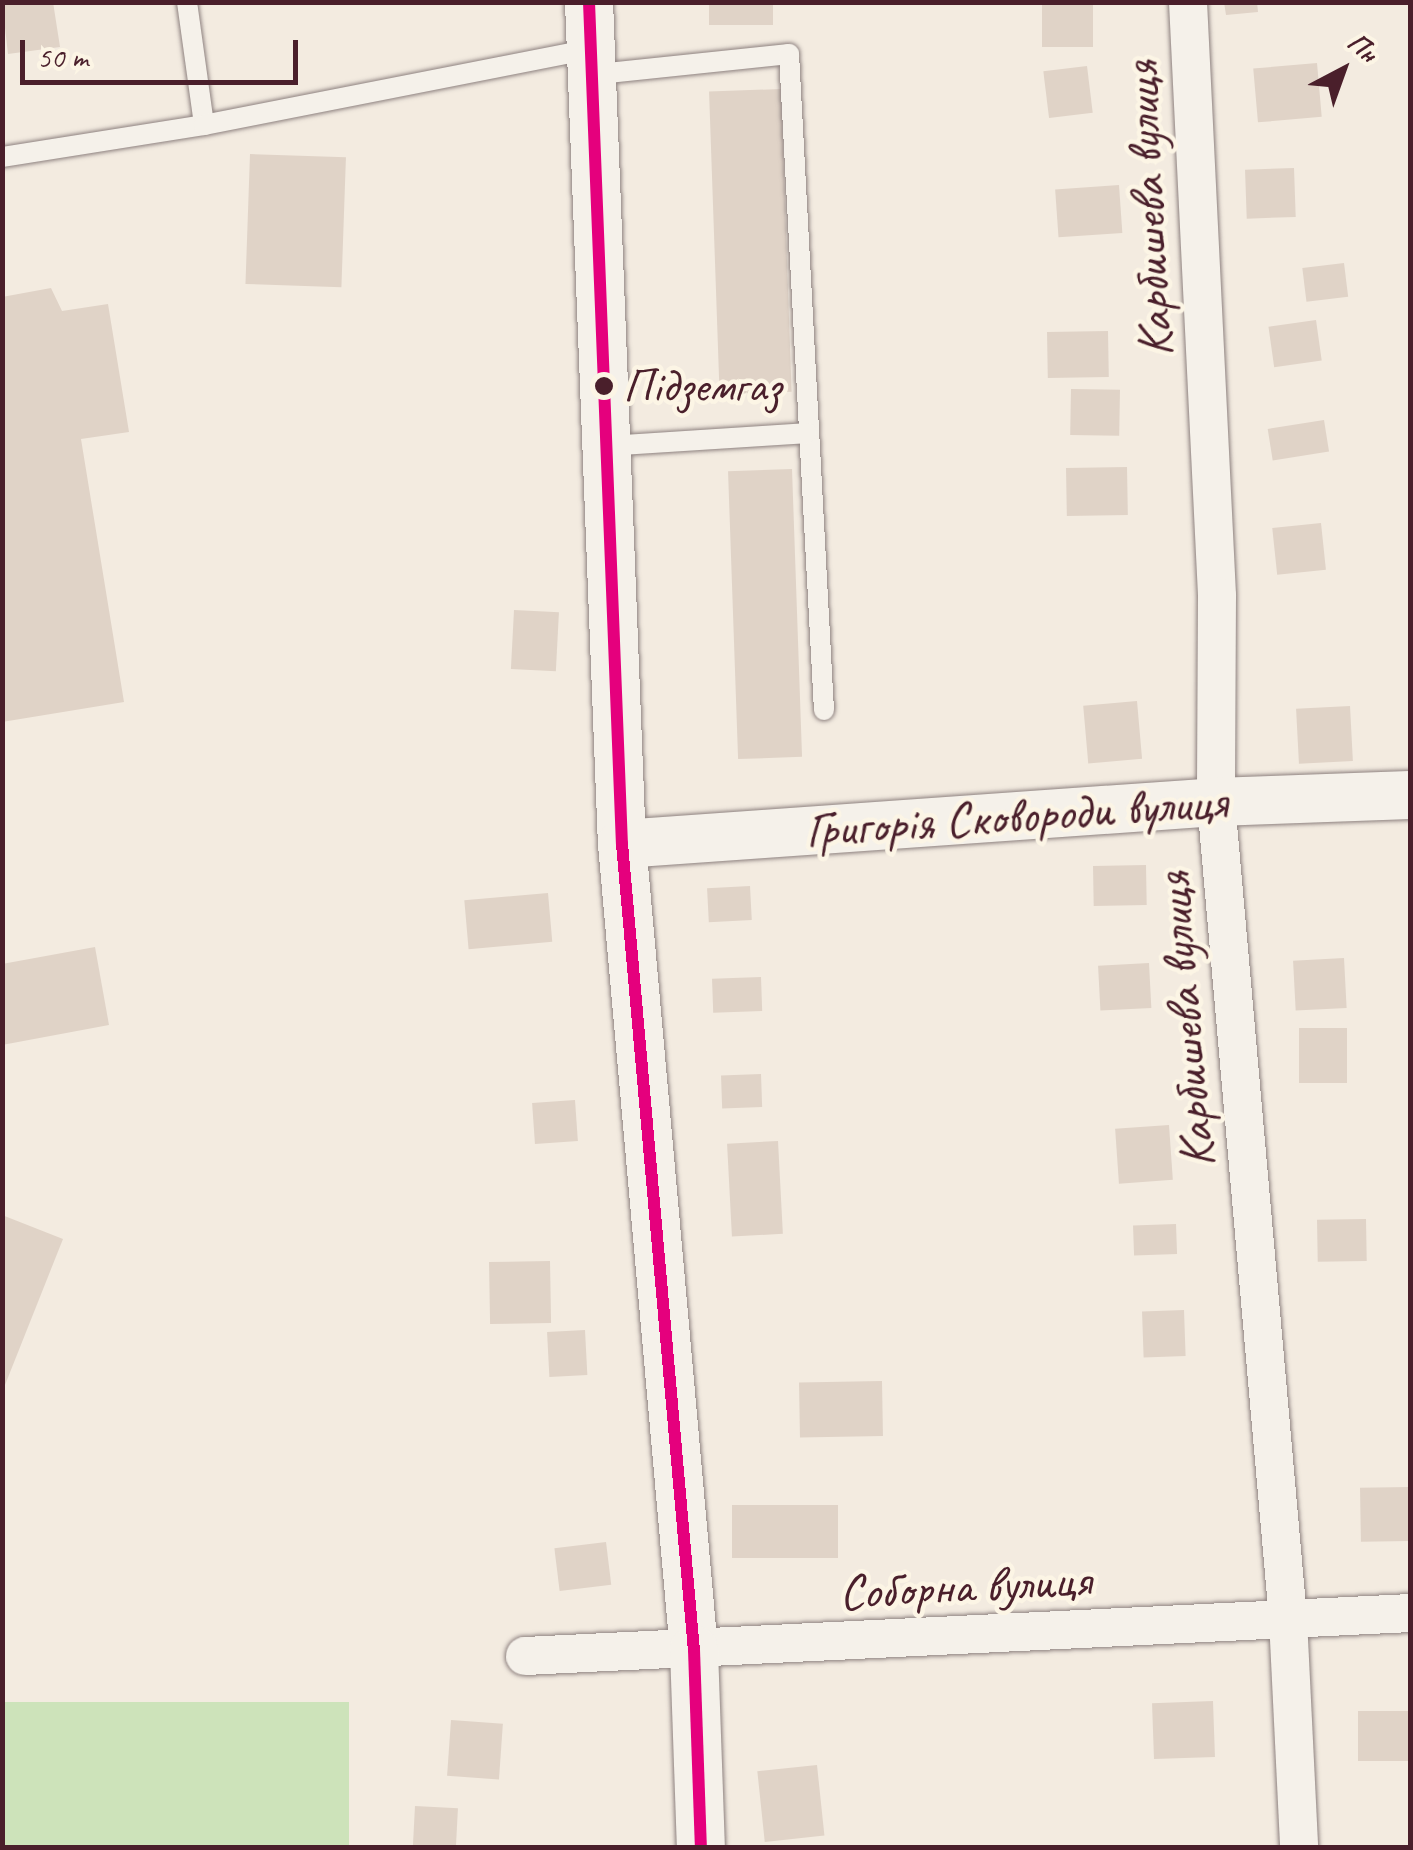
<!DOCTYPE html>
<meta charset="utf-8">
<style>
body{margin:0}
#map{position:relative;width:1413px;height:1850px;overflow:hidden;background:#f3ebe0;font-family:Caveat,sans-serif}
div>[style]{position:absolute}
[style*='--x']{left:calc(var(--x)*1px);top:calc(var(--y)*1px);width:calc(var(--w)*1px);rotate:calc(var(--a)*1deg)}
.green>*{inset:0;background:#cde3ba;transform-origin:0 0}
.building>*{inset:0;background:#e0d3c7;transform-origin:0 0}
.roads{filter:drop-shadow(0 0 2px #8e8280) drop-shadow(0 0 2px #8e8280)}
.service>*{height:20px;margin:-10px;padding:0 10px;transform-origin:10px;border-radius:10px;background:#f5f1ea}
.minor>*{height:38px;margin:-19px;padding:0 19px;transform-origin:19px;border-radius:19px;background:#f5f1ea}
.tertiary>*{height:48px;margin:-24px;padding:0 24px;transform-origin:24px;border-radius:24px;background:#f5f1ea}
.bus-1>*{height:12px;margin:-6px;padding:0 6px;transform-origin:6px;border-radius:6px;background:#e5007d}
.dots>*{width:28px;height:28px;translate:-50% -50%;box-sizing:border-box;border:5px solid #fcf5e5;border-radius:50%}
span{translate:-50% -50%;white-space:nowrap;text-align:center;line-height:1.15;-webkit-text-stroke:9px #fcf5e5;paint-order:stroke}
.bus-label{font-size:48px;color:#4a1f2b}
.left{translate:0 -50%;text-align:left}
.street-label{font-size:50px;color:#4a1f2b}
.frame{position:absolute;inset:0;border:5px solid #4a1f2b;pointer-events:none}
.north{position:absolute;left:1293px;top:20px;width:100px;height:100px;-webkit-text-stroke:8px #fcf5e5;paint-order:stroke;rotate:41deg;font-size:28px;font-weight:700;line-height:40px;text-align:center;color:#4a1f2b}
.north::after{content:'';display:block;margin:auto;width:35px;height:45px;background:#4a1f2b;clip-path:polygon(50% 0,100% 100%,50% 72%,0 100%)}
.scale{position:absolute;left:20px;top:40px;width:278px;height:45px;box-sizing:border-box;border:5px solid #4a1f2b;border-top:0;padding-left:12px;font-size:30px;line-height:35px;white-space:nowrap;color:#4a1f2b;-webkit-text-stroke:8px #fcf5e5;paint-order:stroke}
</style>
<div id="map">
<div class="green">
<div style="left:3px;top:1702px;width:346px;height:145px"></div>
</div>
<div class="building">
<div style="clip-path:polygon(2px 2px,53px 2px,60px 47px,8px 54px)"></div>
<div style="left:709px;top:2px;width:64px;height:23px"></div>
<div style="left:1042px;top:2px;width:51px;height:45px"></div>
<div style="clip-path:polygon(1224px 2px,1257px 2px,1258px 12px,1226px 15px)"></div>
<div style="left:1317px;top:63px;width:54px;height:64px;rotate:85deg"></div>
<div style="left:1087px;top:66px;width:47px;height:44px;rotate:83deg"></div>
<div style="left:781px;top:89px;width:303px;height:72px;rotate:88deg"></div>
<div style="left:250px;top:154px;width:96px;height:130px;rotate:2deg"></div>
<div style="left:1294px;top:168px;width:49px;height:49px;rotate:88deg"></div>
<div style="left:1119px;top:185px;width:48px;height:64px;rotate:86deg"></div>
<div style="left:1344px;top:263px;width:34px;height:42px;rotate:83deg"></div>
<div style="clip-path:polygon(51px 288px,62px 311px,108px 304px,129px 432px,81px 439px,124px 702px,2px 722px,2px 297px)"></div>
<div style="left:1316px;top:320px;width:41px;height:48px;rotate:82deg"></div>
<div style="left:1108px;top:331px;width:46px;height:61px;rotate:89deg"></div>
<div style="left:1071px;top:389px;width:49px;height:46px;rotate:1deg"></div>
<div style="left:1324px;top:420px;width:32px;height:57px;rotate:81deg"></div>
<div style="left:1127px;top:467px;width:48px;height:61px;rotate:89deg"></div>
<div style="left:792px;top:469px;width:288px;height:64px;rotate:88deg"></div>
<div style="left:1321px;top:523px;width:47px;height:49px;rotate:84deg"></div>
<div style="left:514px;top:610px;width:45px;height:59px;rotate:3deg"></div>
<div style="left:1137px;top:701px;width:58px;height:54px;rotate:85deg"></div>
<div style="left:1350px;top:706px;width:55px;height:54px;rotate:87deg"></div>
<div style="left:1146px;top:865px;width:40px;height:53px;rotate:89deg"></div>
<div style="left:750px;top:886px;width:34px;height:43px;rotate:87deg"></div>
<div style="left:548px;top:893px;width:49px;height:84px;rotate:85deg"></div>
<div style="clip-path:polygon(95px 947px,109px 1025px,2px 1045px,2px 964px)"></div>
<div style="left:1344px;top:958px;width:50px;height:51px;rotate:87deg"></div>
<div style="left:1149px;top:963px;width:45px;height:51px;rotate:87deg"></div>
<div style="left:761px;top:977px;width:34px;height:49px;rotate:88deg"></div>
<div style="left:1299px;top:1028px;width:48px;height:55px"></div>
<div style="left:761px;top:1074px;width:33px;height:40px;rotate:88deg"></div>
<div style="left:575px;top:1100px;width:41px;height:43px;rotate:86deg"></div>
<div style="left:1169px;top:1125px;width:55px;height:54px;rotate:86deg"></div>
<div style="left:778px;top:1141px;width:93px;height:51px;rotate:87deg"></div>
<div style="clip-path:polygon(2px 1215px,63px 1239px,3px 1390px,2px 1390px)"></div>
<div style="left:1366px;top:1219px;width:42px;height:49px;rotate:89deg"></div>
<div style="left:1176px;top:1224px;width:30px;height:43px;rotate:88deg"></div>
<div style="left:550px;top:1261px;width:62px;height:61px;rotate:89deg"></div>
<div style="left:1184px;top:1310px;width:46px;height:42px;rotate:88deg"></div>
<div style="left:585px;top:1330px;width:45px;height:38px;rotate:87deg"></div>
<div style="left:882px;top:1381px;width:55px;height:83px;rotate:89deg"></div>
<div style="left:1409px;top:1487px;width:54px;height:49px;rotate:89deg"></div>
<div style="left:732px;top:1505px;width:106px;height:53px"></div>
<div style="left:606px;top:1542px;width:43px;height:52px;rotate:83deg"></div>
<div style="left:1213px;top:1701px;width:56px;height:61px;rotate:88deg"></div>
<div style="left:1410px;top:1711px;width:50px;height:52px;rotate:90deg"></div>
<div style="left:451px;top:1720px;width:52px;height:56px;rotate:4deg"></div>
<div style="left:817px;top:1765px;width:71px;height:60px;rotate:84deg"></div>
<div style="left:415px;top:1806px;width:43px;height:42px;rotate:3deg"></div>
</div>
<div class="roads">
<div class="service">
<div style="--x:187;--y:2;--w:124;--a:82.1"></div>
<div style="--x:589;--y:75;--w:201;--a:-6"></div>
<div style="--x:789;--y:54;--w:657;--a:86.95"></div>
<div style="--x:2;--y:157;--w:205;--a:-9"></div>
<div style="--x:204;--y:125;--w:391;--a:-11.1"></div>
<div style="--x:607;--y:446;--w:200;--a:-3.7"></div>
</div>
<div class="minor">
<div style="--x:1188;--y:2;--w:595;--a:87.2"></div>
<div style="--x:1217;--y:596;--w:206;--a:90.3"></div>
<div style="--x:1216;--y:802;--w:820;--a:84.96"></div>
<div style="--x:1288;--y:1619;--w:229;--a:87.2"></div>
<div style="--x:525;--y:1656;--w:886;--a:-2.78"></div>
</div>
<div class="tertiary">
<div style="--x:589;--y:2;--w:843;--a:87.76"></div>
<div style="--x:622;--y:844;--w:809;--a:84.9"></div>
<div style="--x:694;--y:1650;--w:198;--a:88"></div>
<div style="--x:622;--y:844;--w:595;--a:-4.04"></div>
<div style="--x:1216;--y:802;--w:194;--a:-2.1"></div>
</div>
</div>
<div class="bus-1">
<div style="--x:589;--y:2;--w:843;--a:87.76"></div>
<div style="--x:622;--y:844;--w:809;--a:84.9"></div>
<div style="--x:694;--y:1650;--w:198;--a:88"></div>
</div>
<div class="dots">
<div style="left:604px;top:386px;background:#4a1f2b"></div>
</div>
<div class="bus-label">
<span class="left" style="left:623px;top:386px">Підземгаз</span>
</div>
<div class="street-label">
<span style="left:1148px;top:209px;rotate:-93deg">Карбишева вулиця</span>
<span style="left:1016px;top:816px;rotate:-4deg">Григорія Сковороди вулиця</span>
<span style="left:1185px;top:1020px;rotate:-95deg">Карбишева вулиця</span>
<span style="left:965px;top:1586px;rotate:-3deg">Соборна вулиця</span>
</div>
<div class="frame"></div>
<div class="north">Пн</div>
<div class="scale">50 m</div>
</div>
